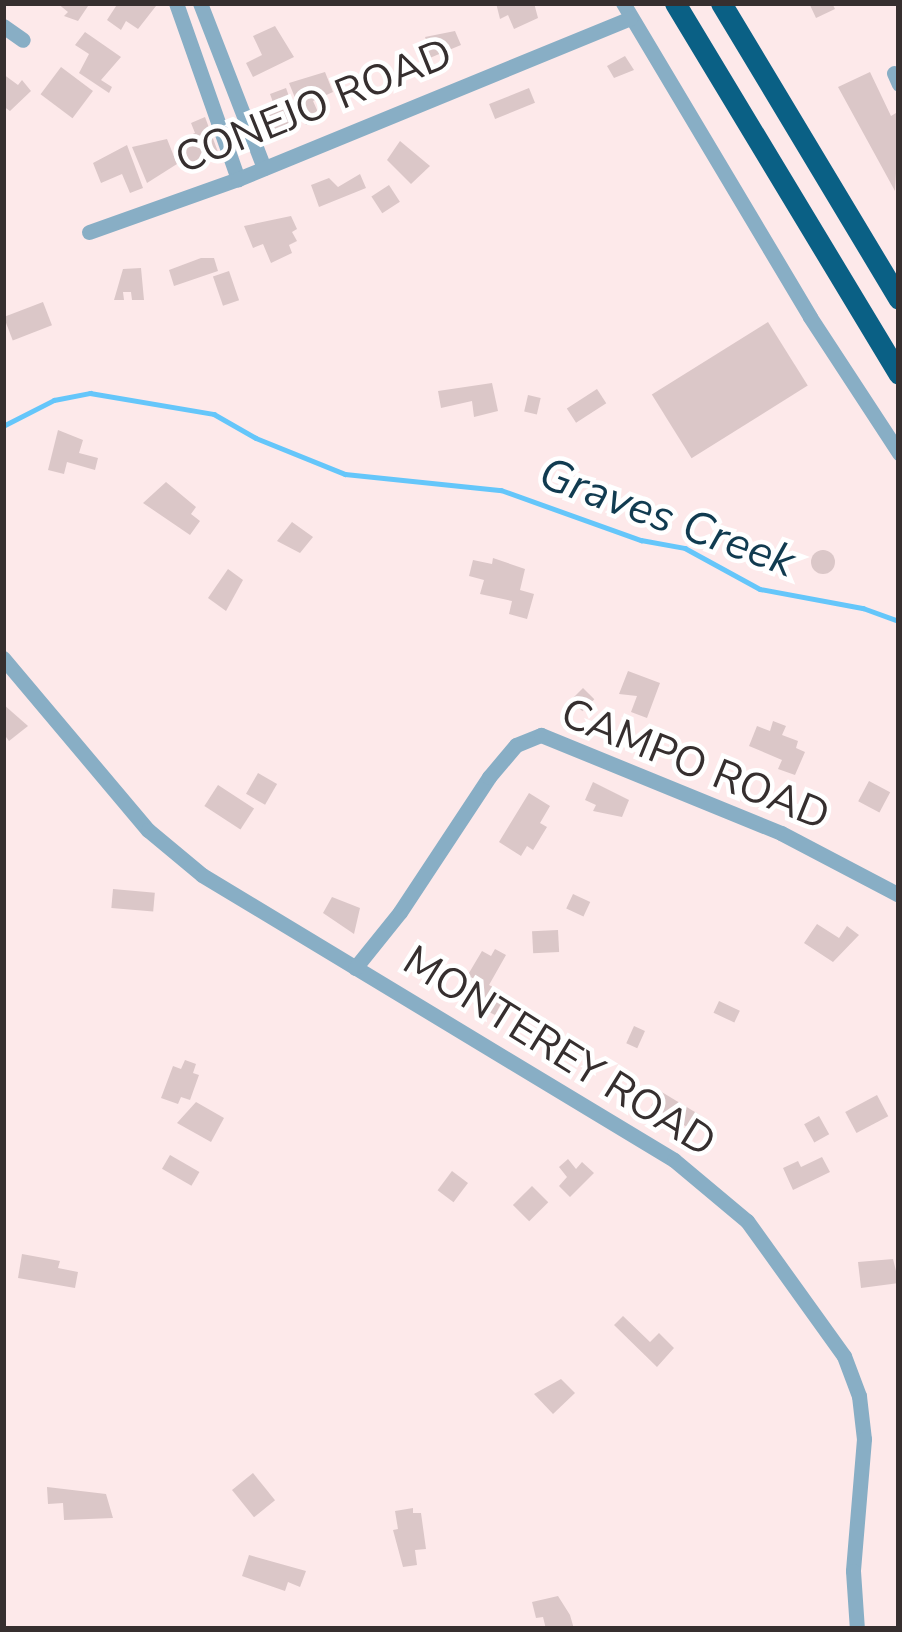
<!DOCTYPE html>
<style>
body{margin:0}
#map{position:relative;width:902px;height:1632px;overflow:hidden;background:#fde9ea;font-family:"Nunito Sans",sans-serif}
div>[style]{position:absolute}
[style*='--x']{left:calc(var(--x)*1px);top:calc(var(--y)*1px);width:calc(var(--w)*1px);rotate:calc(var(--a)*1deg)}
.stream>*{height:4.5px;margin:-2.25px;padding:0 2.25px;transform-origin:2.25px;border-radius:2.25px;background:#65c6fa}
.building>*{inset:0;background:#dbc7c8;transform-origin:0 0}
.round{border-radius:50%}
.minor>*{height:15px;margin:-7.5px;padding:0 7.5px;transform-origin:7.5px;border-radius:7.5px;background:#88aec5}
.highway>*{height:21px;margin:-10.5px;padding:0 10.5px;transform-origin:10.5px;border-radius:10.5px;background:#0a6085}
span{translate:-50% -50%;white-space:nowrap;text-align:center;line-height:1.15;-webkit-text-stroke:9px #fff;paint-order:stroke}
.street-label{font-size:42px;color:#362f2f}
.water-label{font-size:45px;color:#113b50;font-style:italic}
.frame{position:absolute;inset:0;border:6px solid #362f2f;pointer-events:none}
</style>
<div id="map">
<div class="stream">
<div style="--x:3;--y:426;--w:57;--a:-27"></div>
<div style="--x:54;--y:400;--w:37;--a:-11"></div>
<div style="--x:90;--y:393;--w:126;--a:9.6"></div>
<div style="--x:214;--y:414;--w:48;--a:29.7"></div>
<div style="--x:256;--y:438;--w:96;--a:22"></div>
<div style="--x:345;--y:474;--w:157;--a:5.9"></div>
<div style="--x:501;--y:490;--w:149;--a:19.7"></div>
<div style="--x:641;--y:540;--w:45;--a:10.3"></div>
<div style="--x:685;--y:548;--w:85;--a:28.7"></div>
<div style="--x:760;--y:589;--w:105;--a:10.5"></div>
<div style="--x:863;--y:608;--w:38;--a:20"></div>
</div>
<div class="building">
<div style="clip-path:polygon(57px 3px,90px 3px,78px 21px,64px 16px,68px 12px)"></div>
<div style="clip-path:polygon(118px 3px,151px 3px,156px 6px,138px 29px,126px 21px,121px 30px,107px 20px)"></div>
<div style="clip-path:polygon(496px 3px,534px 3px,538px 18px,514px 29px,508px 15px,500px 19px)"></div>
<div style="clip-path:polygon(809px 3px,832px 3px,835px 9px,816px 18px)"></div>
<div style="clip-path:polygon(275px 26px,294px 57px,253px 77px,246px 63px,262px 55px,253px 36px)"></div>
<div style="clip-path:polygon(455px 31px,461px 45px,420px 62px,414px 47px,427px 42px,425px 37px)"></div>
<div style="clip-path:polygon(85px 32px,121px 57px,101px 80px,112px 87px,109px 93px,79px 73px,89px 54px,75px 45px)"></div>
<div style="clip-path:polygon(625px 56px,634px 70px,614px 78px,607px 66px)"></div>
<div style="left:61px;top:67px;width:40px;height:34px;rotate:37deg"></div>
<div style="clip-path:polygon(325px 72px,333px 92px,313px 101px,321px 119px,306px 125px,289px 83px)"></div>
<div style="clip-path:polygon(870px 72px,891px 116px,896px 113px,899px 120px,895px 191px,838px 87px)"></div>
<div style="clip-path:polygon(3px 74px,18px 85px,22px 80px,31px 91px,10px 111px,3px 106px)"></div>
<div style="clip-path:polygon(286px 88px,298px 122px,269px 137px,262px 110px,274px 105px,270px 94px)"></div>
<div style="left:529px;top:88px;width:16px;height:43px;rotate:68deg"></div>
<div style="clip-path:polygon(205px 117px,218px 152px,195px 167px,188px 164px,181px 139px,195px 133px,191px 123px)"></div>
<div style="clip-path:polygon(167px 139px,177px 164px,147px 183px,132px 147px)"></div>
<div style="clip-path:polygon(400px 141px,430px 166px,411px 184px,387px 160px)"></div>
<div style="clip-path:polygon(127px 145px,143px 188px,130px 193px,122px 174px,101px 183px,93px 163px)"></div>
<div style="clip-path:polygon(360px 174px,366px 188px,319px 207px,311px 185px,329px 178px,338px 187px)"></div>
<div style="left:389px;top:185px;width:20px;height:21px;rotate:57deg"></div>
<div style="clip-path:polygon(291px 216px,297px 229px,292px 232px,297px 241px,289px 245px,292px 253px,271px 263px,263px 244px,253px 248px,244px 226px)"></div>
<div style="clip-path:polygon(201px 258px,214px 258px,218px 271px,174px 286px,169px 270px)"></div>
<div style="clip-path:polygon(141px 268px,144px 300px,132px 300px,131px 292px,123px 292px,124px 300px,114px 300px,123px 269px)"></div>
<div style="left:229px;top:271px;width:31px;height:17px;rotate:71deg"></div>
<div style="left:43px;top:302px;width:25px;height:42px;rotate:69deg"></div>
<div style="left:768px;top:322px;width:75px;height:137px;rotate:58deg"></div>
<div style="clip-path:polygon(492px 383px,498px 411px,474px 417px,472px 401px,441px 408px,438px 391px)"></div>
<div style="left:597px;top:389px;width:17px;height:36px;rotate:57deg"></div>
<div style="left:528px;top:395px;width:13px;height:17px;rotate:13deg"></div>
<div style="clip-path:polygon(58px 430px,83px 440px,79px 453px,98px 458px,95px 470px,67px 462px,64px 474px,48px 470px)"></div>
<div style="clip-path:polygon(166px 482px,196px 507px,191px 514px,200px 521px,190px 535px,143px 503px)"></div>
<div style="clip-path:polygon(292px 522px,313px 537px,300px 553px,277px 541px)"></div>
<div class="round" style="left:811px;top:550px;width:24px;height:24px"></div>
<div style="clip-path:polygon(493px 558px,525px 569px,520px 590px,534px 594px,527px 619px,509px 614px,512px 601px,480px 594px,484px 580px,469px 576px,473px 560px,492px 564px)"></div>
<div style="clip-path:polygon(228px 569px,243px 580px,226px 611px,208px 598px)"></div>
<div style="clip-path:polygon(628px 671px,660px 683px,647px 718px,631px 712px,637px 696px,619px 694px)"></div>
<div style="left:583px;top:688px;width:16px;height:17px;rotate:45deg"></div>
<div style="clip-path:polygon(3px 704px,28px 726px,9px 741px,3px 733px)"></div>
<div style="clip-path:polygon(773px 721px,786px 726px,782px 735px,798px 741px,796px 748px,805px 752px,795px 775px,778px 769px,782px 760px,749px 746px,757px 726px,770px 731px)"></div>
<div style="left:258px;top:773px;width:22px;height:24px;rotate:30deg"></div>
<div style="left:869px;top:781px;width:24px;height:23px;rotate:28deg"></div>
<div style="clip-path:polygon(593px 782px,629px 800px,622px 817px,593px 811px,596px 805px,585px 800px)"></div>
<div style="left:218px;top:785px;width:43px;height:25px;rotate:33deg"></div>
<div style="clip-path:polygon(529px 793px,550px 806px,540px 823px,547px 827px,533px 850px,527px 846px,521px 856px,499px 842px)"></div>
<div style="left:113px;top:889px;width:42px;height:19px;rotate:5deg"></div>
<div style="left:573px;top:894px;width:19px;height:16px;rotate:25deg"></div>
<div style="clip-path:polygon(332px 897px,360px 908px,354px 934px,323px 913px)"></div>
<div style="clip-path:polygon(817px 924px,839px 938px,847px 926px,859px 935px,833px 962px,804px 943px)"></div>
<div style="left:558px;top:930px;width:22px;height:26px;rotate:87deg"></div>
<div style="clip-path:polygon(495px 949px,506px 955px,489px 985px,499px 990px,495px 998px,502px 1002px,495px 1015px,473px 1004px,482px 988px,466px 978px,482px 951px,491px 956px)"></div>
<div style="left:719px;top:1001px;width:23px;height:13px;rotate:25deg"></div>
<div style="left:634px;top:1026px;width:12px;height:19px;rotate:24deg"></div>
<div style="clip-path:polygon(185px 1060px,196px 1064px,193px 1073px,199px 1075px,190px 1100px,181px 1097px,178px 1104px,161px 1098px,173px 1066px,181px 1069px)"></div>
<div style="left:660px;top:1091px;width:48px;height:17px;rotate:31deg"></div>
<div style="left:877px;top:1095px;width:24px;height:36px;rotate:62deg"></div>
<div style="clip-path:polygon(196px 1102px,224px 1118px,211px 1142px,177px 1123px)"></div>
<div style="left:819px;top:1116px;width:21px;height:17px;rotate:61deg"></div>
<div style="left:170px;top:1155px;width:34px;height:16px;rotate:30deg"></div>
<div style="clip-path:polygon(822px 1157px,830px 1172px,793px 1190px,783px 1168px,798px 1161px,801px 1167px)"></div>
<div style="clip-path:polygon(568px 1159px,576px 1169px,582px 1162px,594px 1173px,570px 1197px,559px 1186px,567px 1177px,559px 1167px)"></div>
<div style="left:452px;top:1171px;width:20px;height:24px;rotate:37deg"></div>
<div style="left:532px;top:1186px;width:23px;height:27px;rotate:45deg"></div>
<div style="clip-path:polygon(22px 1254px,60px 1261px,58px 1268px,78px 1272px,75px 1288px,18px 1278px)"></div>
<div style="clip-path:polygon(893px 1259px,899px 1283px,861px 1288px,858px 1262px)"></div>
<div style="clip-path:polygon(623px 1316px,650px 1342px,659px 1333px,674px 1348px,657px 1367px,614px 1325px)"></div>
<div style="clip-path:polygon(561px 1379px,575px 1393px,553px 1414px,534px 1394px)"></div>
<div style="left:253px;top:1473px;width:35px;height:27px;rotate:51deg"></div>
<div style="clip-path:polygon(47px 1487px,106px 1494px,113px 1518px,64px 1520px,63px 1503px,48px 1504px)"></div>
<div style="clip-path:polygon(413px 1508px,413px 1513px,421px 1513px,426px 1549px,415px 1550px,417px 1565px,403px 1567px,393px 1530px,398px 1529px,395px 1511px)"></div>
<div style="clip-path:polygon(249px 1555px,306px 1571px,300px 1587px,288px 1582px,285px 1591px,242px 1576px)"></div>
<div style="clip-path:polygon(558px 1596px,570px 1615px,574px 1629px,546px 1629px,543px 1617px,536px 1618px,532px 1602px)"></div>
</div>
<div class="minor">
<div style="--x:176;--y:3;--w:187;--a:70.6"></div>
<div style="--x:200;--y:3;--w:177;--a:68.8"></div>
<div style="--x:623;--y:3;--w:365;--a:59.2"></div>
<div style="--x:810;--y:317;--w:163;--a:56.8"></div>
<div style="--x:3;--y:26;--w:24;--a:35"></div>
<div style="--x:894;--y:73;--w:12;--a:66"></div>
<div style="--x:89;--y:232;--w:158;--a:-19.6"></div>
<div style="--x:238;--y:179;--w:424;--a:-22.3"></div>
<div style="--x:3;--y:658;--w:225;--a:49.9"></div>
<div style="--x:148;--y:830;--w:70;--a:39.8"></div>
<div style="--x:202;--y:875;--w:551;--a:31.12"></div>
<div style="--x:674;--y:1160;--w:95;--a:39.9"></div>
<div style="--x:747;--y:1221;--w:166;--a:54.3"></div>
<div style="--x:844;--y:1356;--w:43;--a:69.4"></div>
<div style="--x:859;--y:1396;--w:43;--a:83.4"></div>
<div style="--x:864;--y:1439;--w:132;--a:94.8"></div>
<div style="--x:853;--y:1571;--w:58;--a:86.1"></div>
<div style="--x:355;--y:968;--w:72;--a:-51.2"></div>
<div style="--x:400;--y:912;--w:162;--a:-56.6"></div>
<div style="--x:489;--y:777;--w:42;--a:-49.8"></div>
<div style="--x:516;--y:745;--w:27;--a:-22"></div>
<div style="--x:541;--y:735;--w:259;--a:22.2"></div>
<div style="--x:781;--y:833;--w:133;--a:27.7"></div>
</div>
<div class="highway">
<div style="--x:675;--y:3;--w:433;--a:58.9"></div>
<div style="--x:721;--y:3;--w:345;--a:59"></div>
</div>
<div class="street-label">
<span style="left:314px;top:107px;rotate:-22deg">CONEJO ROAD</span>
<span style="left:695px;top:765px;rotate:22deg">CAMPO ROAD</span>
<span style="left:559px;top:1052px;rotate:32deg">MONTEREY ROAD</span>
</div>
<div class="water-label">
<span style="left:667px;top:518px;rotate:20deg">Graves Creek</span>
</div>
<div class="frame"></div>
</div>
